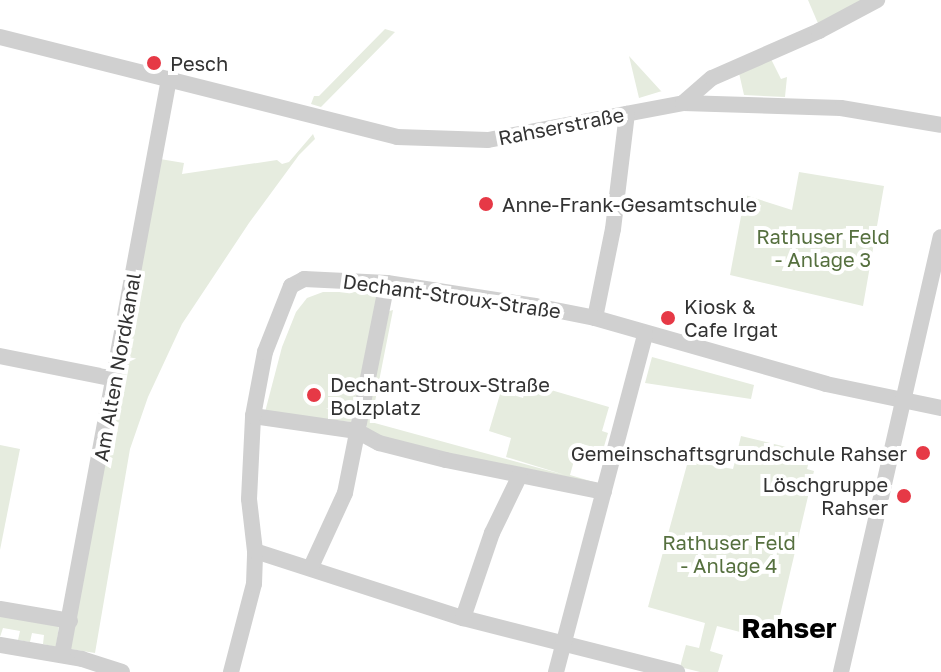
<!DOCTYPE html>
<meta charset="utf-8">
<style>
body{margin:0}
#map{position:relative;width:941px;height:672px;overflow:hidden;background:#fff;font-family:"Golos Text",sans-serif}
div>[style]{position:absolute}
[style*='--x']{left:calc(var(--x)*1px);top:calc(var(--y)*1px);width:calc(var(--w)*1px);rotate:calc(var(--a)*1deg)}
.green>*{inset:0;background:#e6ecdf}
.minor>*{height:16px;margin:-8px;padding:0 8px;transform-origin:8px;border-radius:8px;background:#d0d0d0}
.dots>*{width:22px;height:22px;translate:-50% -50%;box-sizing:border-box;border:4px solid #fff;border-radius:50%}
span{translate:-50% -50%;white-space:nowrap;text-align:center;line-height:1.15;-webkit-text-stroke:8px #fff;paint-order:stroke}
.poi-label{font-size:20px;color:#333}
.left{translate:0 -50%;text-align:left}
.right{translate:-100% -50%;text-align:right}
.street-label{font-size:20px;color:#333}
.park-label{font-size:20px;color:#56703f}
.district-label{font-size:28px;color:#000;font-weight:700}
</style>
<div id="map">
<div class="green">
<div style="clip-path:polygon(808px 0,871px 0,820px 28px)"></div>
<div style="clip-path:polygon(385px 29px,395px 32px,321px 107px,311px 104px,314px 96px,319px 96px)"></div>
<div style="clip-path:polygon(629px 56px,661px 91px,662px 91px,639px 98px)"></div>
<div style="clip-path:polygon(771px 59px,781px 79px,787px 77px,785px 97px,744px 95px,739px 73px)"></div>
<div style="clip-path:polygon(313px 134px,315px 139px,299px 155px,249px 223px,182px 324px,148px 397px,130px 449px,95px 653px,70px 649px,160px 159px,184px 163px,182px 174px,277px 160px,282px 164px,289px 162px)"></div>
<div style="clip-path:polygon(799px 172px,884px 186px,863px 306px,730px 275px,745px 195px,792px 210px)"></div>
<div style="clip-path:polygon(323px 292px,372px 292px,378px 296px,351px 422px,265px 412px,282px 347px,296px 312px,307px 298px)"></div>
<div style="clip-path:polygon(393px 310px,371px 422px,565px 475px,506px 457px,511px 438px,489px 431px,501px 391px,523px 398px,527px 383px,609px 407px,602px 431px,608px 433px,603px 450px,579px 443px,570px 475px,597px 483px,425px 451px,369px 432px,363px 419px,386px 312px)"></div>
<div style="clip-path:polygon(652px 357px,754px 385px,751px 399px,645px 383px)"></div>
<div style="clip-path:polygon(741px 436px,811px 453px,807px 469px,814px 471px,774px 641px,717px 626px,710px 651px,723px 655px,718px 672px,700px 672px,680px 667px,686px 645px,699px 648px,705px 623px,648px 607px,688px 461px,733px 469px)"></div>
<div style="clip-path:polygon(0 445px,20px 449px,0 550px)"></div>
<div style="clip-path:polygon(0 613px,59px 626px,56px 647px,43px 644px,44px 635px,32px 633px,30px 642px,18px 640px,20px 631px,3px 628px,0 637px)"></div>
</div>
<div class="minor">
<div style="--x:0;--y:37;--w:409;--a:14.1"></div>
<div style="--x:397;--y:137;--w:91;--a:1.9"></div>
<div style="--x:488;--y:140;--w:198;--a:-10.7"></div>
<div style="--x:683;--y:103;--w:158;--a:1.8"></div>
<div style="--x:841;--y:108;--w:101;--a:9.6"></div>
<div style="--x:683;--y:103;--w:38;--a:-41"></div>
<div style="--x:712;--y:78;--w:117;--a:-23.7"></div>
<div style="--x:819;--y:31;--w:66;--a:-28.1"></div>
<div style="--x:595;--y:318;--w:91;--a:-78.6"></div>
<div style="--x:613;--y:229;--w:116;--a:-83.1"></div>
<div style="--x:0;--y:356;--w:117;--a:11.3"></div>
<div style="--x:253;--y:416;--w:105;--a:8.2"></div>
<div style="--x:357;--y:431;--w:25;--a:29"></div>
<div style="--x:379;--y:443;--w:69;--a:14.2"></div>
<div style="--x:446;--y:460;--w:161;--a:11.4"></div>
<div style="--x:255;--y:551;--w:219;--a:17.9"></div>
<div style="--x:463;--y:618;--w:221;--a:14.2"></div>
<div style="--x:311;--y:567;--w:81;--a:-65.3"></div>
<div style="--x:345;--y:493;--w:214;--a:-78.7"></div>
<div style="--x:0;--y:609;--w:71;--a:9.7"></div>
<div style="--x:463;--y:618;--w:90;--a:-71.2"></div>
<div style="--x:492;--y:533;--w:64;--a:-64.2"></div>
<div style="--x:0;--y:645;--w:83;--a:9.7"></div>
<div style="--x:82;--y:659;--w:42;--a:18"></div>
<div style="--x:62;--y:655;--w:586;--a:-79.48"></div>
<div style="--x:231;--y:672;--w:91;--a:-75.4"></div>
<div style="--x:254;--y:584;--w:33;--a:-88"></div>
<div style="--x:255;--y:551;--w:52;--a:-96.6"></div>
<div style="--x:249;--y:499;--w:83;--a:-87.2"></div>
<div style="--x:253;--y:416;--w:65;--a:-79.4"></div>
<div style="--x:265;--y:352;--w:71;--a:-68.5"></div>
<div style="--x:291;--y:286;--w:15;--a:-28"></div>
<div style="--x:304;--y:279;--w:83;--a:2.8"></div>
<div style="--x:387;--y:283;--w:150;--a:8.8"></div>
<div style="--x:535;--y:306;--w:61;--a:11.3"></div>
<div style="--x:595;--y:318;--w:240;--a:15.9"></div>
<div style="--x:826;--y:384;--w:117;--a:11.8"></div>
<div style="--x:556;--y:672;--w:349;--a:-75.2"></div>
<div style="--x:841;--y:672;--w:446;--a:-77.1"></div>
</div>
<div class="dots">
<div style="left:154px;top:63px;background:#e63946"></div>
<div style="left:486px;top:204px;background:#e63946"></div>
<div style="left:668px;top:318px;background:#e63946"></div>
<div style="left:314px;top:395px;background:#e63946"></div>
<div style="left:923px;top:453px;background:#e63946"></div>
<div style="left:904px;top:496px;background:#e63946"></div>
</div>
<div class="poi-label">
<span class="left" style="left:170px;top:63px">Pesch</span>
<span class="left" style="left:502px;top:204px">Anne-Frank-Gesamtschule</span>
<span class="left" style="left:684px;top:318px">Kiosk &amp;<br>Cafe Irgat</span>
<span class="left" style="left:330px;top:396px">Dechant-Stroux-Straße<br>Bolzplatz</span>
<span class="right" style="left:907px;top:453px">Gemeinschaftsgrundschule Rahser</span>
<span class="right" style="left:888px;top:496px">Löschgruppe<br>Rahser</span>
</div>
<div class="street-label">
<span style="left:561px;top:126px;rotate:-11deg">Rahserstraße</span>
<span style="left:452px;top:296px;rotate:8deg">Dechant-Stroux-Straße</span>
<span style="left:117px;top:367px;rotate:-80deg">Am Alten Nordkanal</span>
</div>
<div class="park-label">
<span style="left:823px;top:248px">Rathuser Feld<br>- Anlage 3</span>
<span style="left:729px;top:554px">Rathuser Feld<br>- Anlage 4</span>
</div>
<div class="district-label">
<span style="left:789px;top:628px">Rahser</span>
</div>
</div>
